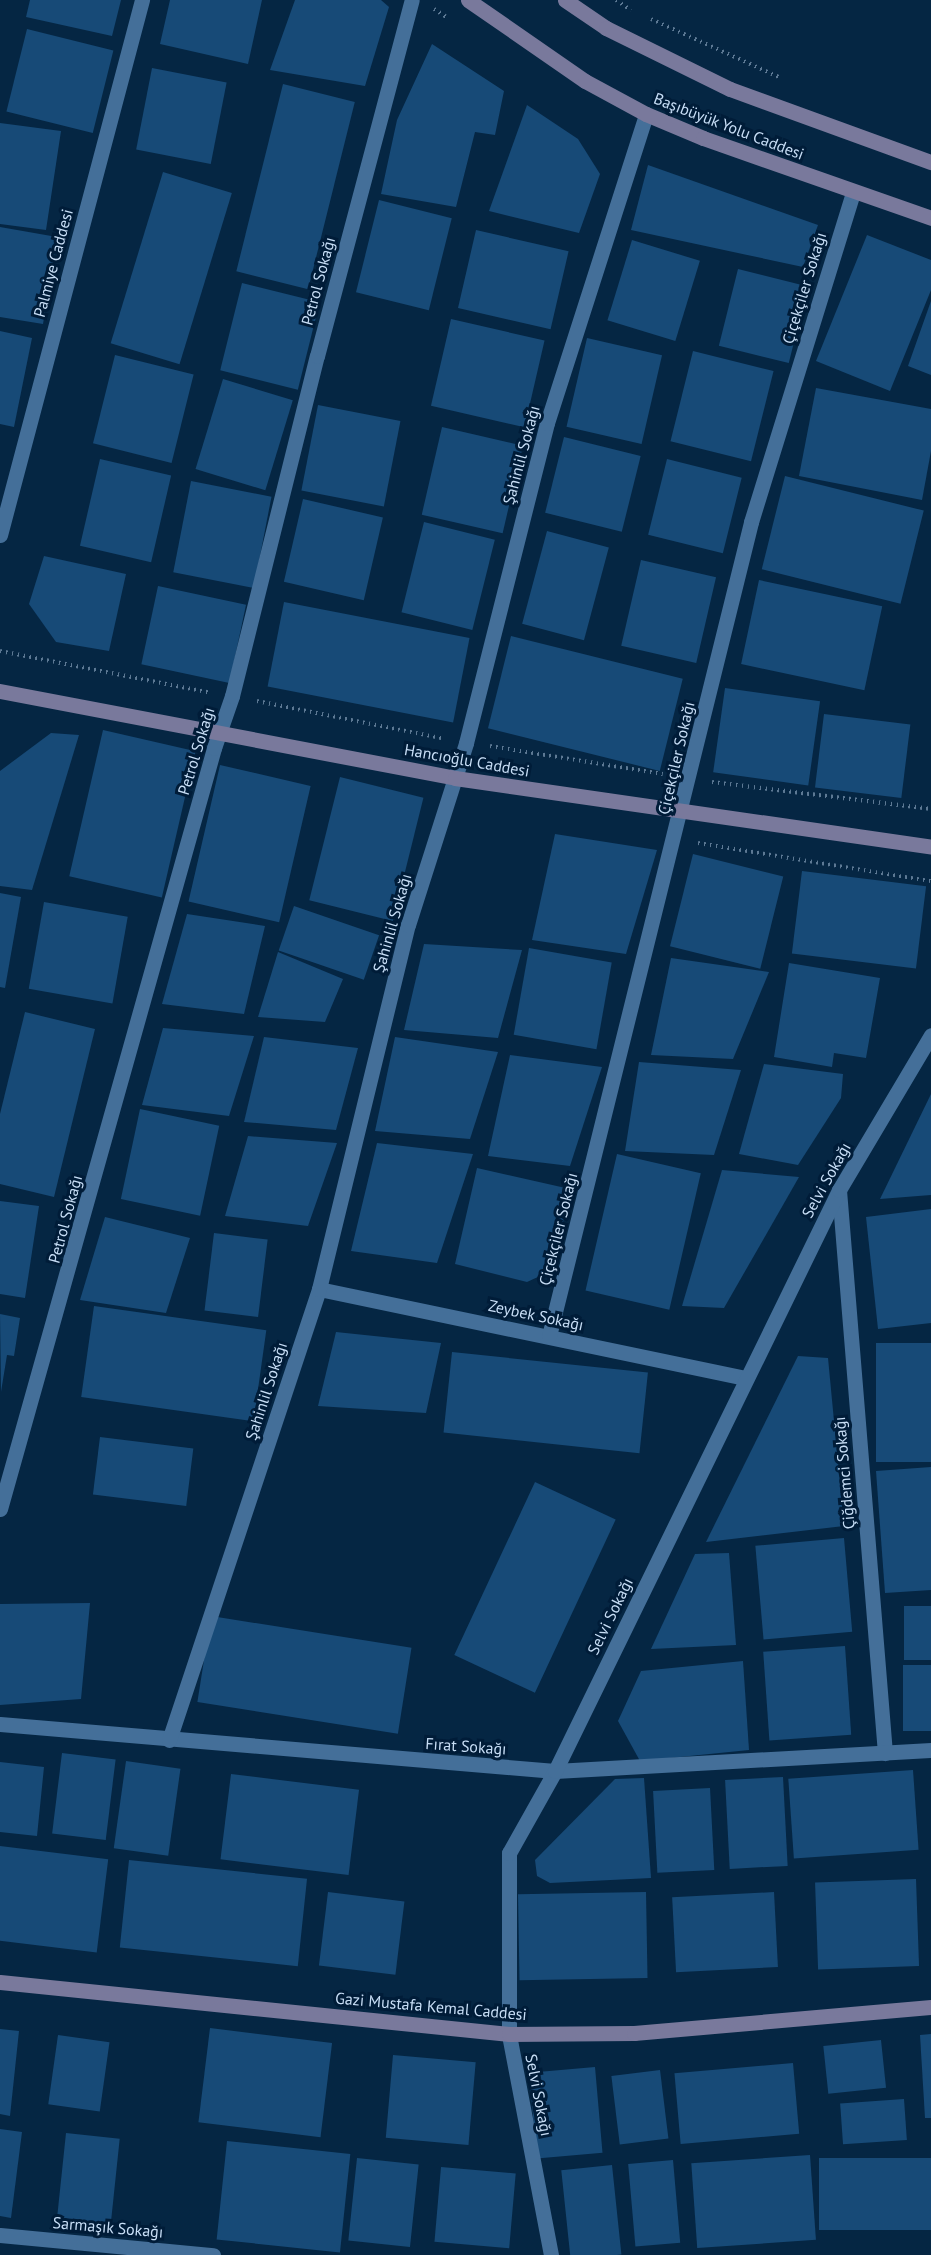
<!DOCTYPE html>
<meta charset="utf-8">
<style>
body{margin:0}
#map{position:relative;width:931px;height:2255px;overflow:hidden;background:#052643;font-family:"PT Sans",sans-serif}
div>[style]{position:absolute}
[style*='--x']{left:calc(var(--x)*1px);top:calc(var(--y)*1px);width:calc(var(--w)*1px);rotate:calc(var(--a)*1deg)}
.building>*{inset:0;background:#174a77;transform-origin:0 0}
.path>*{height:4px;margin-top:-2px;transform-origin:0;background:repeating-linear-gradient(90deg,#5d7994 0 1.5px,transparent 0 6px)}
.street>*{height:15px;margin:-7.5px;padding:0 7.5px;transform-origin:7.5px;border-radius:7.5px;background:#446f99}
.secondary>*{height:15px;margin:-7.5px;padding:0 7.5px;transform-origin:7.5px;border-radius:7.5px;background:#79799c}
span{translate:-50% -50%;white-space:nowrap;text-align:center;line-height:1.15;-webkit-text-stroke:6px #001c38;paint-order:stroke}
.street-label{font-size:16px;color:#c7def6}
</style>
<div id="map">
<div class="building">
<div style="clip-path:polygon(30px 0,121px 0,112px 36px,26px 17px)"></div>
<div style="clip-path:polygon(170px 0,262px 0,248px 64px,160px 44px)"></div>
<div style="clip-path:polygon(295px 0,381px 0,389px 7px,365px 86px,270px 70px)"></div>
<div style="left:27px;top:29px;width:89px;height:85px;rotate:14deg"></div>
<div style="clip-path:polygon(432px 44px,504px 91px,495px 135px,475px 132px,456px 207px,381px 194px,397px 120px)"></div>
<div style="left:152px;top:68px;width:76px;height:83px;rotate:11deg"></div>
<div style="left:283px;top:84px;width:74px;height:193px;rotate:14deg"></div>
<div style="clip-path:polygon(527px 105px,578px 139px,600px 174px,579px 233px,489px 211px)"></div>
<div style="clip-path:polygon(0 123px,61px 131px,46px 230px,0 224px)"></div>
<div style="clip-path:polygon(648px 165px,818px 225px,803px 267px,631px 230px)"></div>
<div style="left:163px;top:172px;width:72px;height:179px;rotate:17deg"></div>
<div style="left:379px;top:200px;width:75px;height:95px;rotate:14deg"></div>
<div style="clip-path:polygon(0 227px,57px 237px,43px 324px,0 317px)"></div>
<div style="left:476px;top:230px;width:95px;height:80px;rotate:13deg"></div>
<div style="clip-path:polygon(867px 235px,931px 260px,931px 290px,890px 391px,816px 361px)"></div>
<div style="left:632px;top:240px;width:71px;height:84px;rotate:17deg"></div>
<div style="left:738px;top:269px;width:72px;height:79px;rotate:14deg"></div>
<div style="left:242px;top:283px;width:80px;height:90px;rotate:14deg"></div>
<div style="clip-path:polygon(931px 301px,931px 375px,908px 366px)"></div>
<div style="left:451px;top:319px;width:96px;height:89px;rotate:13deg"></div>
<div style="clip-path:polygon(0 331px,32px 338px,14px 427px,0 424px)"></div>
<div style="left:587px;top:338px;width:77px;height:91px;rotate:13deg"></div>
<div style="left:693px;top:351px;width:83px;height:93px;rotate:14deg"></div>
<div style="left:115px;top:355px;width:81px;height:91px;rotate:14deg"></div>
<div style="left:223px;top:379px;width:73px;height:94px;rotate:17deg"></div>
<div style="clip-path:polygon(816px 388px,931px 409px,931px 451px,922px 500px,799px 476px)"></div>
<div style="left:318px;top:405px;width:84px;height:87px;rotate:11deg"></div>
<div style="left:442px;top:427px;width:83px;height:90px;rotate:13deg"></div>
<div style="left:564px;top:437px;width:79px;height:78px;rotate:14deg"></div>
<div style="left:100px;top:459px;width:73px;height:89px;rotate:13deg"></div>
<div style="left:667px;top:459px;width:77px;height:78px;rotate:14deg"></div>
<div style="left:785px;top:476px;width:143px;height:96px;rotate:14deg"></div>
<div style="left:191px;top:481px;width:82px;height:93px;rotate:11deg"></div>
<div style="left:303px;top:499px;width:82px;height:85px;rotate:13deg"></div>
<div style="left:424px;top:522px;width:73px;height:93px;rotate:14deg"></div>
<div style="left:547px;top:531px;width:64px;height:96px;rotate:15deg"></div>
<div style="clip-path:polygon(44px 556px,126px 574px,109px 651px,56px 642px,29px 604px)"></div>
<div style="left:641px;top:560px;width:77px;height:88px;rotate:13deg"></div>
<div style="left:759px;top:580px;width:126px;height:86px;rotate:12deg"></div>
<div style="left:158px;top:586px;width:90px;height:80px;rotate:12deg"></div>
<div style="left:284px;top:602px;width:189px;height:86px;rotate:11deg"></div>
<div style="left:511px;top:636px;width:177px;height:95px;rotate:14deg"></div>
<div style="left:725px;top:688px;width:96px;height:85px;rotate:8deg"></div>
<div style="left:824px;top:714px;width:87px;height:74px;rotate:7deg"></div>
<div style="left:103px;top:730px;width:95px;height:150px;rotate:13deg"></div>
<div style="clip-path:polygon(51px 733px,79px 735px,32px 890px,0 886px,0 771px)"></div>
<div style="left:220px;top:765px;width:93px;height:140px;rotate:13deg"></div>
<div style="left:340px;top:777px;width:86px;height:127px;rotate:14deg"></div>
<div style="clip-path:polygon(555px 834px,657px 850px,626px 954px,532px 940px)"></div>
<div style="left:693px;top:854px;width:93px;height:95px;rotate:14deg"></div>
<div style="left:802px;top:871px;width:125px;height:83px;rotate:7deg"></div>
<div style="clip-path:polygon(0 893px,21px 897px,5px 988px,0 987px)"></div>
<div style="left:44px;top:902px;width:85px;height:88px;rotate:10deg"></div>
<div style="left:294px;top:906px;width:90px;height:47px;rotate:19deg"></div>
<div style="clip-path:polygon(187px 914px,265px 926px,244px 1014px,162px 1004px)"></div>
<div style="clip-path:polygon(424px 944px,522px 950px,498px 1038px,404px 1030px)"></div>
<div style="left:529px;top:948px;width:84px;height:88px;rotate:10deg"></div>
<div style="clip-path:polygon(278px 952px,343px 979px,325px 1022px,258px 1017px)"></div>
<div style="clip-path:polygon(671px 958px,769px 972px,733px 1059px,651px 1055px)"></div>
<div style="clip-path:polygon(789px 963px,880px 978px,866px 1058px,834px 1053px,832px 1067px,774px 1057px)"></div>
<div style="clip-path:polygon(25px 1012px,95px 1029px,54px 1197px,0 1184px,0 1114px)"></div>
<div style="clip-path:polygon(163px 1028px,254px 1036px,229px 1116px,142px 1105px)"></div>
<div style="clip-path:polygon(264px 1037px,358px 1048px,336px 1130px,244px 1122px)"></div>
<div style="clip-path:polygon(395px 1037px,498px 1052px,470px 1139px,375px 1131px)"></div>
<div style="clip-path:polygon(510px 1055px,602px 1067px,570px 1166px,488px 1156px)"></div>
<div style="clip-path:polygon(639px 1062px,741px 1070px,714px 1155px,625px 1151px)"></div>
<div style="clip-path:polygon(764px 1064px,843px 1074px,841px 1098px,798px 1165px,739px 1154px)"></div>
<div style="clip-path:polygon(931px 1094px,931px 1195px,880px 1199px)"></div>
<div style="left:140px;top:1109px;width:81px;height:92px;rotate:12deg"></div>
<div style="clip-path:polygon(248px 1136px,337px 1143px,308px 1226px,225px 1216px)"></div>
<div style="clip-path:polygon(377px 1143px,473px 1154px,437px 1263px,351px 1251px)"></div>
<div style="left:617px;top:1154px;width:86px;height:140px;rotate:13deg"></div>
<div style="clip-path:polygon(477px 1168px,570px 1189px,553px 1270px,527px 1282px,455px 1264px)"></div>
<div style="clip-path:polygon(722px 1170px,799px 1177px,724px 1308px,682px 1306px)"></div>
<div style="clip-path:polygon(0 1201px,39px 1206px,25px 1298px,0 1294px)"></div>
<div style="clip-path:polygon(931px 1209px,931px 1323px,878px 1329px,866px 1217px)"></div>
<div style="clip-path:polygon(105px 1217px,190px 1238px,166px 1313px,80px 1300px)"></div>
<div style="left:214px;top:1233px;width:54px;height:78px;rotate:7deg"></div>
<div style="left:94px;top:1306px;width:174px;height:92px;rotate:8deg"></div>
<div style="clip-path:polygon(0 1314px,20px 1318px,14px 1356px,7px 1355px,1px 1392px)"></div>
<div style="clip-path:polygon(336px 1332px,441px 1343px,426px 1413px,318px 1406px)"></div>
<div style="left:931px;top:1343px;width:119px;height:55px;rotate:90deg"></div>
<div style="left:452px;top:1352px;width:197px;height:81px;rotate:6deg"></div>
<div style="clip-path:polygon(798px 1356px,828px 1358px,844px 1526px,706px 1542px)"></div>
<div style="left:100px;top:1437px;width:94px;height:58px;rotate:7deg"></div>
<div style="clip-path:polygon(931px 1467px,931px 1590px,885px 1593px,876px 1471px)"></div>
<div style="left:535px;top:1482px;width:89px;height:191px;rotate:25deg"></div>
<div style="left:844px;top:1538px;width:94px;height:89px;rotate:85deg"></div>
<div style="clip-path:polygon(729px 1553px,736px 1645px,651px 1649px,695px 1554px)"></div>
<div style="clip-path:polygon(90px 1603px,81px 1699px,0 1705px,0 1604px)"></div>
<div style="left:904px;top:1606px;width:27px;height:54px"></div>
<div style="left:211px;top:1616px;width:203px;height:87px;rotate:9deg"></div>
<div style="left:845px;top:1646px;width:89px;height:82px;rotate:86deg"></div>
<div style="clip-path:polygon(743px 1661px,749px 1750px,640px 1761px,618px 1721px,641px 1671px)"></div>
<div style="left:931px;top:1665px;width:66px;height:28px;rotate:90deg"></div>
<div style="left:62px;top:1753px;width:54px;height:81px;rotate:7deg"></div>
<div style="left:126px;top:1761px;width:55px;height:88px;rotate:8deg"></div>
<div style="clip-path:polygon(0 1762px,44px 1767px,37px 1836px,0 1832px)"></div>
<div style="left:913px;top:1770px;width:80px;height:125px;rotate:86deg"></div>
<div style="left:231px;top:1774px;width:129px;height:86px;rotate:7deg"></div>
<div style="left:783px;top:1777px;width:89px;height:58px;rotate:87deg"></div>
<div style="clip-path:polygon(644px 1778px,651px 1878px,550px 1883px,537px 1876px,535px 1860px,615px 1779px)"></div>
<div style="left:710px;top:1788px;width:82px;height:57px;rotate:87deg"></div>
<div style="left:0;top:1846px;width:109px;height:94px;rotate:7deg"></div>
<div style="left:129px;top:1860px;width:179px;height:88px;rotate:6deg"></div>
<div style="left:916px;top:1879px;width:87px;height:101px;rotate:88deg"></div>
<div style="left:328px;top:1892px;width:77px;height:74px;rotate:7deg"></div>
<div style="left:646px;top:1892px;width:86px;height:128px;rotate:89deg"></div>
<div style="left:774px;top:1892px;width:75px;height:102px;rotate:87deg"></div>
<div style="left:210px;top:2028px;width:123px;height:95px;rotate:7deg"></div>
<div style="clip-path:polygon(0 2029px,19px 2031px,10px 2116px,0 2114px)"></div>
<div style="clip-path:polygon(931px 2034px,931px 2118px,925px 2118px,920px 2035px)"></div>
<div style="left:58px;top:2035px;width:52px;height:70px;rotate:8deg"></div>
<div style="left:881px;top:2040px;width:48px;height:58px;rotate:84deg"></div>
<div style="left:393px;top:2055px;width:83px;height:83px;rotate:5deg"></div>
<div style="left:793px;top:2063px;width:71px;height:119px;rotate:85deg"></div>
<div style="left:595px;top:2067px;width:86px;height:66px;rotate:85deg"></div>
<div style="left:660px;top:2070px;width:69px;height:49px;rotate:83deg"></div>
<div style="left:904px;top:2099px;width:41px;height:64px;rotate:86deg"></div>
<div style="clip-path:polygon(0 2129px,22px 2132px,11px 2218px,0 2216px)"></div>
<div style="left:66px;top:2133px;width:54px;height:87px;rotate:6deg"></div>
<div style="left:227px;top:2141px;width:124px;height:99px;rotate:6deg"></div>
<div style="left:810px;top:2155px;width:85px;height:119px;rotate:86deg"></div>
<div style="left:357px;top:2158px;width:62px;height:83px;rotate:6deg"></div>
<div style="left:931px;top:2158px;width:72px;height:112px;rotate:90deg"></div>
<div style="left:673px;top:2160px;width:83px;height:45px;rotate:85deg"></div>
<div style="left:612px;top:2165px;width:90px;height:51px;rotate:84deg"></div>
<div style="left:441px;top:2167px;width:75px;height:75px;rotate:5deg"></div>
</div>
<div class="path">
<div style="--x:616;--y:0;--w:18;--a:34"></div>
<div style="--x:434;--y:9;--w:17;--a:33"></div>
<div style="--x:651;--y:19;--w:143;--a:24.4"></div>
<div style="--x:0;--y:651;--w:212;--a:11.2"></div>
<div style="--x:257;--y:701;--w:188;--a:11.4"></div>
<div style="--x:490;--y:746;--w:175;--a:9.2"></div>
<div style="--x:712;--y:782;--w:221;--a:7"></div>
<div style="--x:698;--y:843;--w:236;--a:9.3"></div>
</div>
<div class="street">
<div style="--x:0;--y:535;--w:554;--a:-75.14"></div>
<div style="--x:839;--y:1190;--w:565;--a:85.33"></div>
<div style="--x:319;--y:1289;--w:436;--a:11.8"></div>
<div style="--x:549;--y:1336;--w:839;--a:-76.06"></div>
<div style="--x:751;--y:522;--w:345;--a:-72.8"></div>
<div style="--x:0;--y:1509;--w:791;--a:-74.29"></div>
<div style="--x:214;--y:748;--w:55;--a:-70.9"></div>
<div style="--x:232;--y:696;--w:350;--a:-76"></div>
<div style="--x:317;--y:356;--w:368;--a:-75.1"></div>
<div style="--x:0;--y:1724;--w:557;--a:4.84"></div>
<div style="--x:555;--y:1771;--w:377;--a:-3.2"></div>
<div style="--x:169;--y:1740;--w:475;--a:-71.6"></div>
<div style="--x:319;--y:1289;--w:375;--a:-76.3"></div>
<div style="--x:408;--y:925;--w:191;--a:-72.3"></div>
<div style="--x:466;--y:743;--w:330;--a:-75.8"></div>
<div style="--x:547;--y:423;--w:324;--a:-72.2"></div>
<div style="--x:0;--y:2235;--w:214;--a:5.4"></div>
<div style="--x:551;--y:2255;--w:225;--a:-100.8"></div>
<div style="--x:509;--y:2034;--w:181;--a:-90"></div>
<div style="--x:509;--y:1853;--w:94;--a:-60.7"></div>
<div style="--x:555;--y:1771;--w:647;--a:-63.95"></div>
<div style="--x:839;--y:1190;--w:180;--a:-59.3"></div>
</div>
<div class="secondary">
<div style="--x:468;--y:0;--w:142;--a:34.7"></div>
<div style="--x:585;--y:81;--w:69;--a:28.4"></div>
<div style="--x:646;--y:114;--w:62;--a:22.8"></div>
<div style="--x:703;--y:138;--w:242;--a:19.3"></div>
<div style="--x:565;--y:0;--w:50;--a:34.3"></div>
<div style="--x:606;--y:28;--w:138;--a:26.2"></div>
<div style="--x:730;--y:89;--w:214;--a:20"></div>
<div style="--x:0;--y:691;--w:463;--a:10.8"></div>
<div style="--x:455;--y:778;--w:481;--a:8.2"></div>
<div style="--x:0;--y:1982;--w:512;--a:5.83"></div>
<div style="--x:509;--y:2034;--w:125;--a:-0.5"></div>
<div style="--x:634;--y:2033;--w:298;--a:-5"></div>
</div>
<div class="street-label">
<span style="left:729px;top:126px;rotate:21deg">Başıbüyük Yolu Caddesi</span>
<span style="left:53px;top:263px;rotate:-75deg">Palmiye Caddesi</span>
<span style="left:318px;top:281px;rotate:-75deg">Petrol Sokağı</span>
<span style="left:804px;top:288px;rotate:-73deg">Çiçekçiler Sokağı</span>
<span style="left:521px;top:455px;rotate:-75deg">Şahinlil Sokağı</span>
<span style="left:196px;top:751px;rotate:-73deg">Petrol Sokağı</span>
<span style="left:676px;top:758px;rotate:-77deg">Çiçekçiler Sokağı</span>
<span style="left:467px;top:760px;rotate:10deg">Hancıoğlu Caddesi</span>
<span style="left:392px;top:923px;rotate:-74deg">Şahinlil Sokağı</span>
<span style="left:826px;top:1180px;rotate:-61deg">Selvi Sokağı</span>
<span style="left:65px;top:1219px;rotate:-75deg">Petrol Sokağı</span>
<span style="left:558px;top:1229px;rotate:-76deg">Çiçekçiler Sokağı</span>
<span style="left:536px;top:1315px;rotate:12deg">Zeybek Sokağı</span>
<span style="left:266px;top:1391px;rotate:-72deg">Şahinlil Sokağı</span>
<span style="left:844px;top:1473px;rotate:-95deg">Çiğdemci Sokağı</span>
<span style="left:610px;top:1616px;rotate:-64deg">Selvi Sokağı</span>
<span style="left:466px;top:1746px;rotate:4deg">Fırat Sokağı</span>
<span style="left:431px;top:2006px;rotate:5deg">Gazi Mustafa Kemal Caddesi</span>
<span style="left:539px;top:2095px;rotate:79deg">Selvi Sokağı</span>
<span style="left:108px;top:2227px;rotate:5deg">Sarmaşık Sokağı</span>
</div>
</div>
